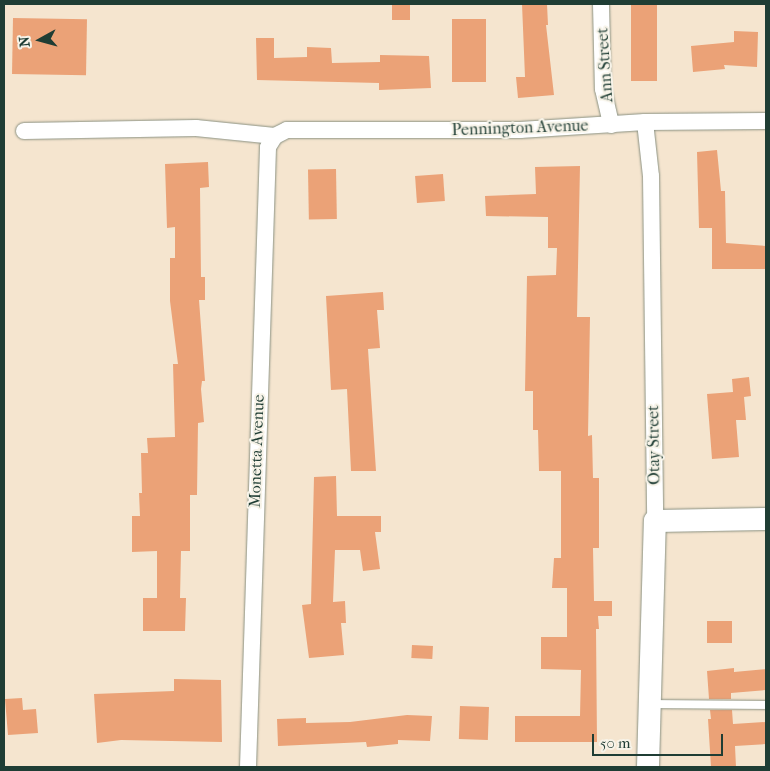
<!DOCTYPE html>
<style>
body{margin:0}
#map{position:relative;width:770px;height:771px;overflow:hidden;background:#f5e5cf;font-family:"IM FELL French Canon",serif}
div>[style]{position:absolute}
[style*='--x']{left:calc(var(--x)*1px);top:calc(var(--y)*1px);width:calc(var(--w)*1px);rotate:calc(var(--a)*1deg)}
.building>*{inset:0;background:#eba277;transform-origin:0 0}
.roads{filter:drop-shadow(0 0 1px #8a9182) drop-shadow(0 0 1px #8a9182)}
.lane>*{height:8px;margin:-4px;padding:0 4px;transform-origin:4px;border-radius:4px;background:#fff}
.street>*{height:16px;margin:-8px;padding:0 8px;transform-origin:8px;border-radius:8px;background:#fff}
.secondary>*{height:22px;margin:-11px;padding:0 11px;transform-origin:11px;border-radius:11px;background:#fff}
span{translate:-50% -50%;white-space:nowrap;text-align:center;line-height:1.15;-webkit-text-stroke:4px #f7f3e8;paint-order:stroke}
.street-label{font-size:16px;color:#1f3d34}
.frame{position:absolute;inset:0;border:5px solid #1f3d34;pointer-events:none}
.north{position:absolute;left:15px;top:15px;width:50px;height:50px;-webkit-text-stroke:4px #f7f3e8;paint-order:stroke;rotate:263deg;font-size:14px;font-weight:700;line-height:20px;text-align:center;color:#1f3d34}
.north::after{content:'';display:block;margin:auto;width:18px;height:22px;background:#1f3d34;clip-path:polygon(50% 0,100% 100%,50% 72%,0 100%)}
.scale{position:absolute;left:592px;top:734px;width:131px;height:22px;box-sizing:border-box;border:2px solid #1f3d34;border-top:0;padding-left:6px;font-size:15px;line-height:18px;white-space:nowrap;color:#1f3d34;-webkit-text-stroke:4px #f7f3e8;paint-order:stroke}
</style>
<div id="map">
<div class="building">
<div style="left:392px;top:4px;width:18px;height:16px"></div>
<div style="clip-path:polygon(522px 4px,547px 4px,548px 25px,546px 25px,554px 95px,518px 98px,516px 77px,525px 77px)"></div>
<div style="left:631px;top:4px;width:26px;height:77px"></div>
<div style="left:13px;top:18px;width:74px;height:56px;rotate:1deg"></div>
<div style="left:452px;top:19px;width:34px;height:63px"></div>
<div style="clip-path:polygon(734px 31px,758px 32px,757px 67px,724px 65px,725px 69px,693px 72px,691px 46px,734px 42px)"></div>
<div style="clip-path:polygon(256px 38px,274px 38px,274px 58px,307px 57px,307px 47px,331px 48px,332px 63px,380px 62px,380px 55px,429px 56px,431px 88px,379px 90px,379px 83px,257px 80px)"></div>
<div style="clip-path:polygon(717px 150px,721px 191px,725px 191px,726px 243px,766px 246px,766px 269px,712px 269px,712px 228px,699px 228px,697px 152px)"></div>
<div style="clip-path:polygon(208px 162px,209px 187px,200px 188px,201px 277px,205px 277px,205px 300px,199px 300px,205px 381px,202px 381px,201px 389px,204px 422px,198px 423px,197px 495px,190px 495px,190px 551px,181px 551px,180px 598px,186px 598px,185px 631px,143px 631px,143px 598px,157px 598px,157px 551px,132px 552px,132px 516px,140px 516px,139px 493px,142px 493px,141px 453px,148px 453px,147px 438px,175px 437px,173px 364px,178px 364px,170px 301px,170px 258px,175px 258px,175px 227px,167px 228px,165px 164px)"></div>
<div style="clip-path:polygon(580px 166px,577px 317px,590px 317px,588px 436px,592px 435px,593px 478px,599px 478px,599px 548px,593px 548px,594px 601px,612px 601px,612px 616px,598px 616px,599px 629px,596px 629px,597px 742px,515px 742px,515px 716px,580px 716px,581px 670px,541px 669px,541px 637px,567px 637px,567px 588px,552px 588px,554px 558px,561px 558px,561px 471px,539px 471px,538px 430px,533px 430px,533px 391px,525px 391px,527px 276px,556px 275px,557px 248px,548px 248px,548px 217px,486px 216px,485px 196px,536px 194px,535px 167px)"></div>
<div style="left:336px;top:169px;width:50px;height:28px;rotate:89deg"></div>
<div style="left:443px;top:174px;width:27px;height:28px;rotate:86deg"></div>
<div style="clip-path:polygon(383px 292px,384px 310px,377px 310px,380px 348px,368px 349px,376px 471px,351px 471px,347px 389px,331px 390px,326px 296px)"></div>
<div style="clip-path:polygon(749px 377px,751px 396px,744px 397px,746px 420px,736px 420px,739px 457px,712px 459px,707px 394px,733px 392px,732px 379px)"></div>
<div style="clip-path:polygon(336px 476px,337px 516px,381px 516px,381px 532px,375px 532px,380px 569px,363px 571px,360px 550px,335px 550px,333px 602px,345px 601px,346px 623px,341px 623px,344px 655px,309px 658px,302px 605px,311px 604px,314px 477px)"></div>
<div style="left:707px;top:621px;width:25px;height:22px"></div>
<div style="left:412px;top:645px;width:21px;height:13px;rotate:3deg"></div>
<div style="clip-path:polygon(734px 668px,734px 672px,766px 669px,766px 690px,731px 693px,731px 699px,709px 699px,707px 671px)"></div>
<div style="clip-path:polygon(174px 679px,221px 680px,222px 742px,121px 740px,97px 743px,94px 694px,174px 691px)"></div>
<div style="clip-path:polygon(22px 698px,23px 710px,36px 709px,38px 733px,8px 735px,5px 699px)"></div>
<div style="left:460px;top:706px;width:29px;height:33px;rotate:2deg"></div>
<div style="clip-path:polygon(710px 710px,732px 710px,733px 724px,766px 722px,766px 744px,735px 746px,736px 767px,711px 767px,708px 719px,711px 719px)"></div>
<div style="clip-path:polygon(407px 715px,432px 716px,430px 741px,398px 740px,398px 744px,367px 747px,366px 742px,278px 746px,277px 719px,306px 718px,306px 723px,350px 722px)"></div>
</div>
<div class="roads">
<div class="lane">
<div style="--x:651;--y:704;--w:115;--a:0.5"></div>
</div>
<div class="street">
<div style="--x:601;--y:4;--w:85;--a:88.7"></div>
<div style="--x:603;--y:89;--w:37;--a:77"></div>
<div style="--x:645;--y:122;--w:54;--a:83.7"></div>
<div style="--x:651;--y:176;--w:345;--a:89.3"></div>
<div style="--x:24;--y:131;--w:172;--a:-1"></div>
<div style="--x:196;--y:128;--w:79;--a:5.8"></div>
<div style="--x:248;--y:767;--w:620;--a:-88.15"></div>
<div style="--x:268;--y:147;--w:13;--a:-58"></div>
<div style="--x:275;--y:136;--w:13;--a:-27"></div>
<div style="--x:287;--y:130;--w:233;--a:0"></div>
<div style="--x:520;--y:130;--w:125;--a:-3.7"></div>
<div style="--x:645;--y:122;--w:121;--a:-0.5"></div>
</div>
<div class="secondary">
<div style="--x:648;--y:767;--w:246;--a:-88.4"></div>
<div style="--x:655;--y:521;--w:111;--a:-1"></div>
</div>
</div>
<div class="street-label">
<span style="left:605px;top:65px;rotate:-94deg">Ann Street</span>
<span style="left:520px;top:128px;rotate:-2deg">Pennington Avenue</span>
<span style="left:654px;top:445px;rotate:-91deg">Otay Street</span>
<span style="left:257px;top:451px;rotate:-88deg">Monetta Avenue</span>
</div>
<div class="frame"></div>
<div class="north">N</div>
<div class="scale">50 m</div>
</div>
